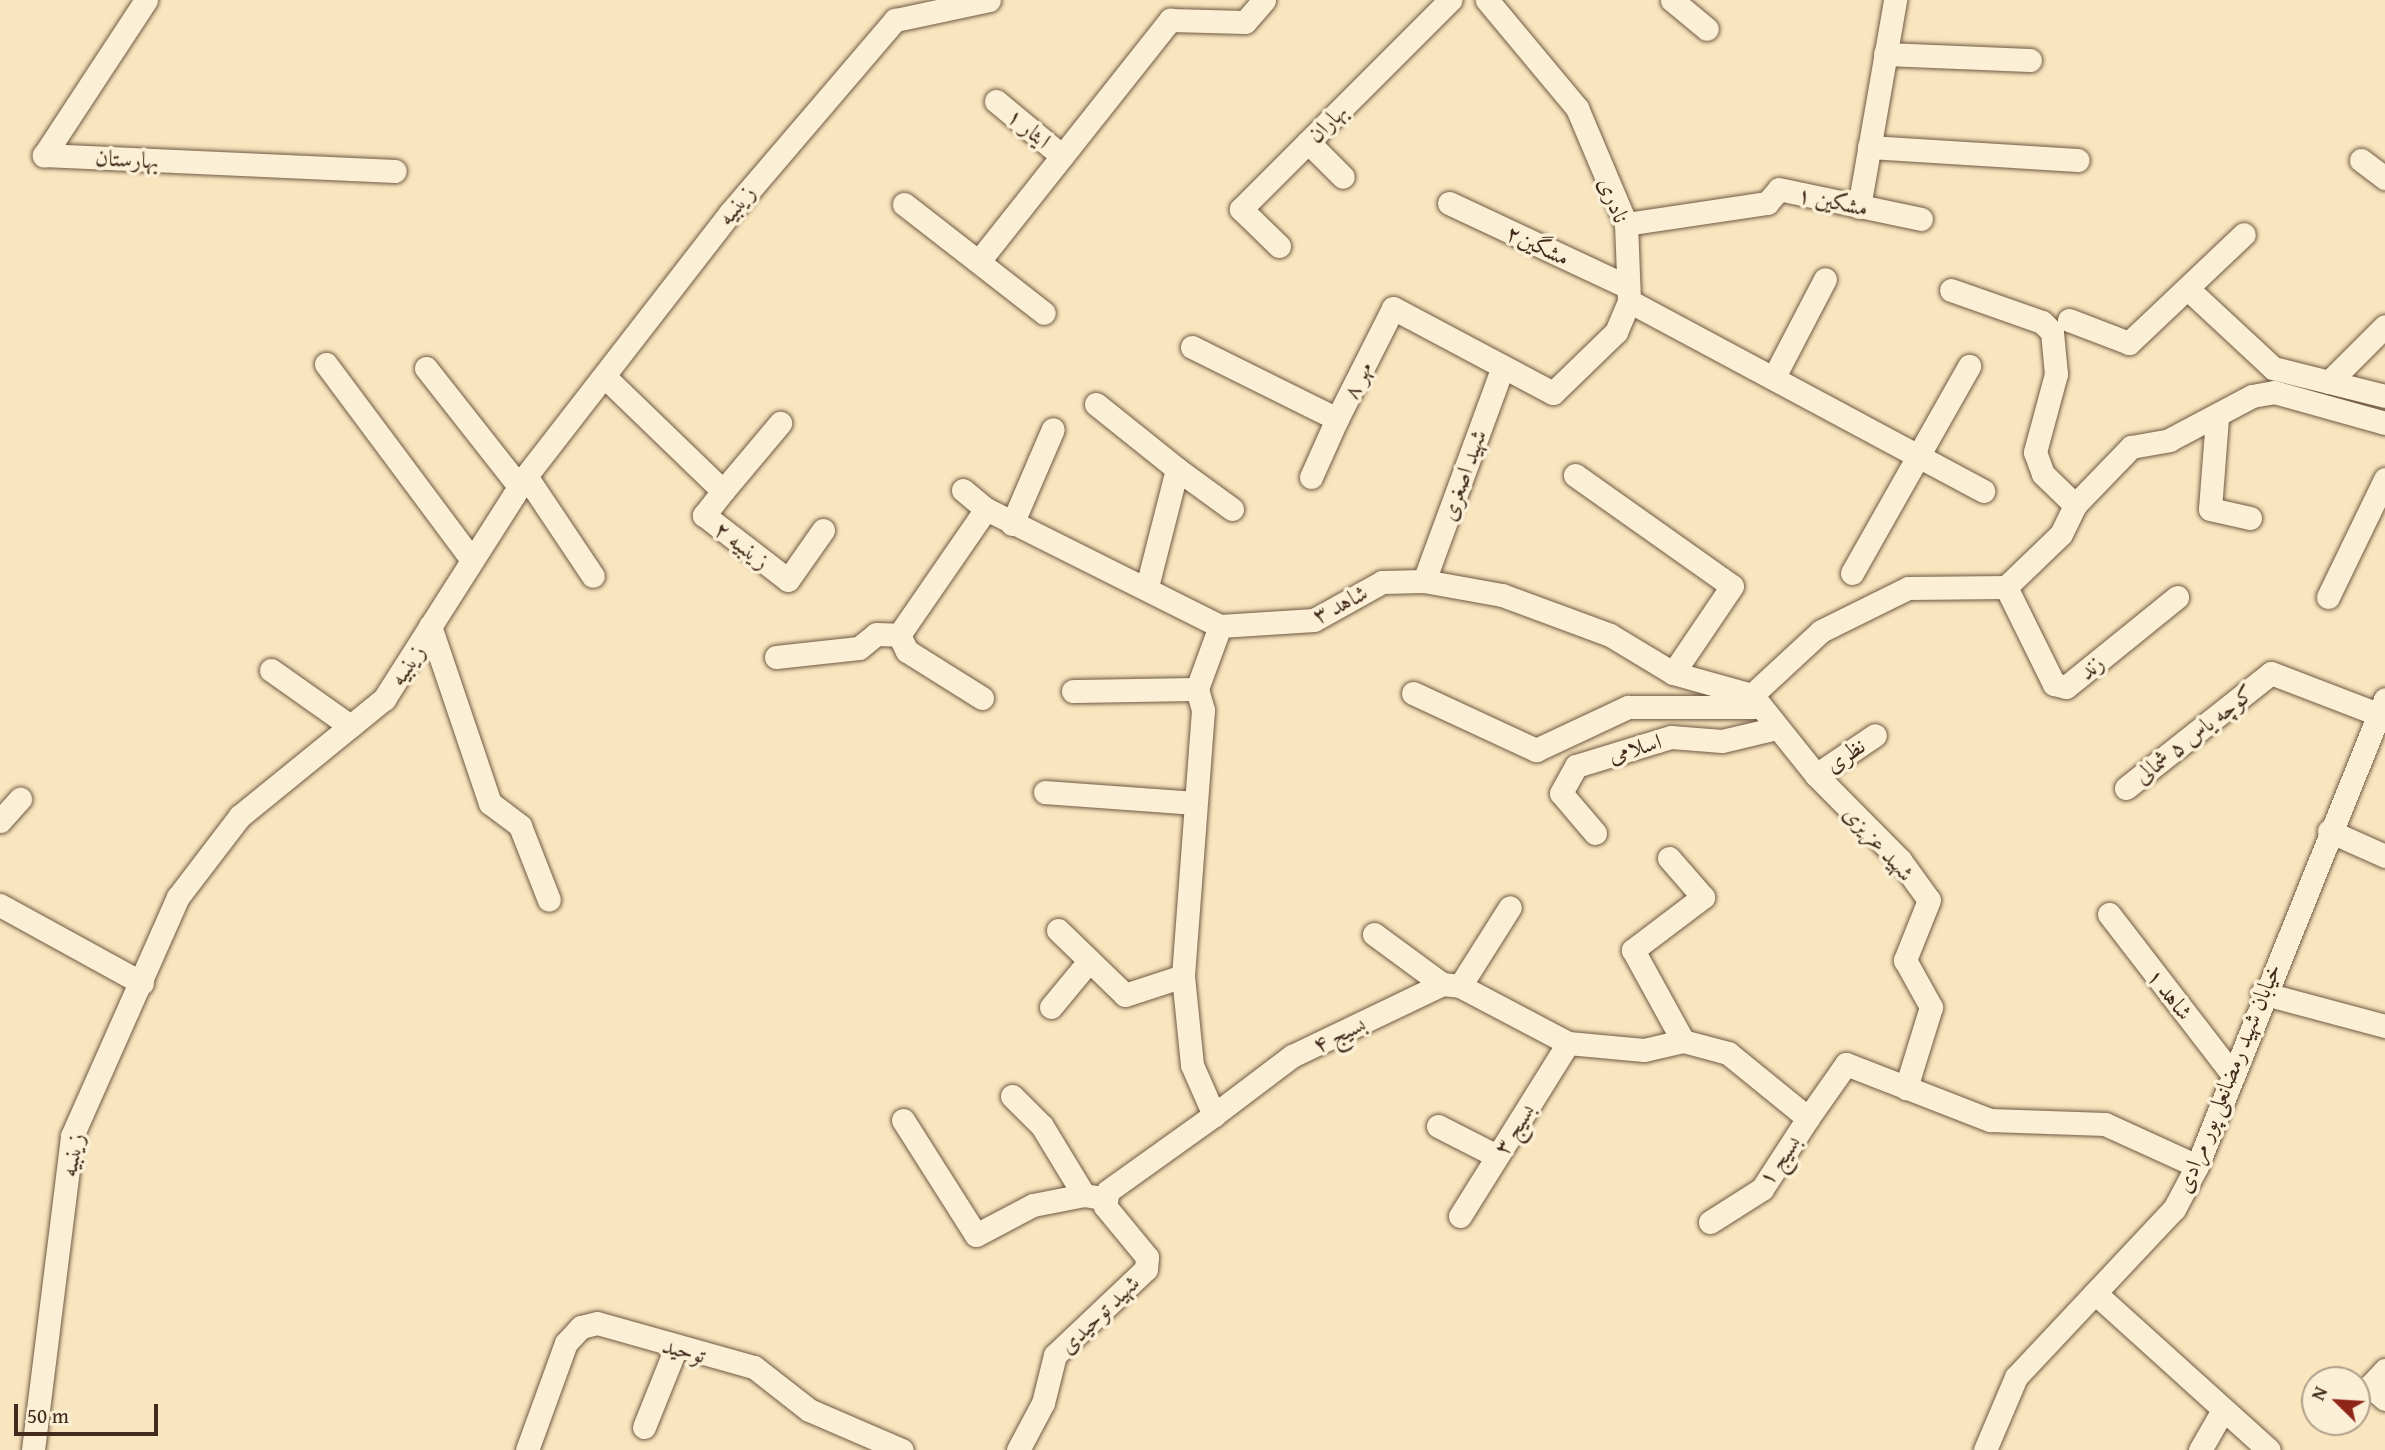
<!DOCTYPE html>
<meta charset="utf-8">
<style>
body{margin:0}
#map{position:relative;width:2385px;height:1450px;overflow:hidden;background:#f9e6be;font-family:"Gentium Book Plus",Amiri,serif}
div>[style]{position:absolute}
[style*='--x']{left:calc(var(--x)*1px);top:calc(var(--y)*1px);width:calc(var(--w)*1px);rotate:calc(var(--a)*1deg)}
.roads{filter:drop-shadow(0 0 2px #705944) drop-shadow(0 0 2px #705944)}
.minor>*{height:23px;margin:-11.5px;padding:0 11.5px;transform-origin:11.5px;border-radius:11.5px;background:#fbefd5}
span{translate:-50% -50%;white-space:nowrap;text-align:center;line-height:1.15;-webkit-text-stroke:7px #fbefd5;paint-order:stroke}
.street-label{font-size:23px;color:#422a1c}
.north{position:absolute;left:2301px;top:1366px;width:70px;height:70px;box-sizing:border-box;background:#fbefd5;border:2px solid #b1a08b;border-radius:50%;rotate:294deg;font-size:19px;font-weight:700;line-height:28px;text-align:center;color:#422a1c}
.north::after{content:'';display:block;margin:auto;width:24px;height:32px;background:#8f2418;clip-path:polygon(50% 0,100% 100%,50% 72%,0 100%)}
.scale{position:absolute;left:14px;top:1404px;width:144px;height:32px;box-sizing:border-box;border:4px solid #422a1c;border-top:0;padding-left:9px;font-size:21px;line-height:24px;white-space:nowrap;color:#422a1c;-webkit-text-stroke:5px #fbefd5;paint-order:stroke}
</style>
<div id="map">
<div class="roads">
<div class="minor">
<div style="--x:146;--y:0;--w:186;--a:123.3"></div>
<div style="--x:44;--y:155;--w:351;--a:2.6"></div>
<div style="--x:1672;--y:0;--w:45;--a:39.6"></div>
<div style="--x:1885;--y:54;--w:145;--a:2.4"></div>
<div style="--x:996;--y:101;--w:86;--a:39.8"></div>
<div style="--x:1308;--y:142;--w:49;--a:45"></div>
<div style="--x:1869;--y:147;--w:209;--a:3.6"></div>
<div style="--x:2361;--y:160;--w:30;--a:37"></div>
<div style="--x:1449;--y:203;--w:198;--a:25.1"></div>
<div style="--x:904;--y:204;--w:177;--a:37.9"></div>
<div style="--x:1859;--y:207;--w:210;--a:-80.1"></div>
<div style="--x:1626;--y:224;--w:143;--a:-8.5"></div>
<div style="--x:1767;--y:203;--w:18;--a:-49"></div>
<div style="--x:1779;--y:189;--w:145;--a:11.9"></div>
<div style="--x:1279;--y:246;--w:53;--a:-135.8"></div>
<div style="--x:1241;--y:209;--w:296;--a:-45"></div>
<div style="--x:979;--y:261;--w:308;--a:-51.6"></div>
<div style="--x:1170;--y:20;--w:75;--a:1.5"></div>
<div style="--x:1245;--y:22;--w:29;--a:-49"></div>
<div style="--x:2188;--y:289;--w:116;--a:42.9"></div>
<div style="--x:2273;--y:368;--w:115;--a:14"></div>
<div style="--x:1951;--y:290;--w:96;--a:19.4"></div>
<div style="--x:2042;--y:322;--w:14;--a:45"></div>
<div style="--x:2052;--y:332;--w:42;--a:84.6"></div>
<div style="--x:2056;--y:374;--w:81;--a:105.1"></div>
<div style="--x:2035;--y:452;--w:23;--a:70"></div>
<div style="--x:2043;--y:474;--w:45;--a:44.1"></div>
<div style="--x:1629;--y:301;--w:402;--a:28.2"></div>
<div style="--x:2069;--y:320;--w:64;--a:21"></div>
<div style="--x:2129;--y:343;--w:158;--a:-43.5"></div>
<div style="--x:1192;--y:347;--w:162;--a:26.4"></div>
<div style="--x:1337;--y:419;--w:124;--a:-63.2"></div>
<div style="--x:1393;--y:308;--w:181;--a:28"></div>
<div style="--x:1553;--y:393;--w:88;--a:-44.1"></div>
<div style="--x:1616;--y:332;--w:34;--a:-67"></div>
<div style="--x:1629;--y:301;--w:77;--a:-92.2"></div>
<div style="--x:1626;--y:224;--w:126;--a:-112.9"></div>
<div style="--x:1577;--y:108;--w:141;--a:-129.8"></div>
<div style="--x:326;--y:364;--w:244;--a:53.3"></div>
<div style="--x:426;--y:368;--w:150;--a:51.8"></div>
<div style="--x:1775;--y:375;--w:108;--a:-62.5"></div>
<div style="--x:605;--y:377;--w:164;--a:44"></div>
<div style="--x:723;--y:491;--w:31;--a:128"></div>
<div style="--x:704;--y:515;--w:106;--a:37.7"></div>
<div style="--x:788;--y:580;--w:61;--a:-55"></div>
<div style="--x:2329;--y:382;--w:79;--a:-45"></div>
<div style="--x:1096;--y:404;--w:104;--a:38.7"></div>
<div style="--x:1177;--y:469;--w:122;--a:104.3"></div>
<div style="--x:2217;--y:418;--w:91;--a:94.4"></div>
<div style="--x:2210;--y:509;--w:41;--a:12.7"></div>
<div style="--x:1177;--y:469;--w:68;--a:36"></div>
<div style="--x:1575;--y:475;--w:192;--a:35.3"></div>
<div style="--x:1732;--y:586;--w:105;--a:124.1"></div>
<div style="--x:526;--y:476;--w:120;--a:56.2"></div>
<div style="--x:1311;--y:477;--w:64;--a:-65.9"></div>
<div style="--x:963;--y:490;--w:30;--a:40"></div>
<div style="--x:723;--y:491;--w:89;--a:-50"></div>
<div style="--x:1012;--y:524;--w:103;--a:-66.7"></div>
<div style="--x:1852;--y:573;--w:238;--a:-60.5"></div>
<div style="--x:1424;--y:581;--w:226;--a:-69.8"></div>
<div style="--x:2006;--y:587;--w:108;--a:63.7"></div>
<div style="--x:2054;--y:684;--w:12;--a:14"></div>
<div style="--x:2066;--y:687;--w:143;--a:-39"></div>
<div style="--x:2328;--y:597;--w:131;--a:-64.2"></div>
<div style="--x:430;--y:626;--w:187;--a:71.3"></div>
<div style="--x:490;--y:803;--w:38;--a:37"></div>
<div style="--x:520;--y:826;--w:79;--a:68.6"></div>
<div style="--x:1220;--y:626;--w:67;--a:110.1"></div>
<div style="--x:1197;--y:689;--w:22;--a:74"></div>
<div style="--x:1203;--y:710;--w:267;--a:94.3"></div>
<div style="--x:1183;--y:976;--w:89;--a:84.2"></div>
<div style="--x:1192;--y:1065;--w:55;--a:66.3"></div>
<div style="--x:1214;--y:1115;--w:98;--a:-37.1"></div>
<div style="--x:1292;--y:1056;--w:166;--a:-25.6"></div>
<div style="--x:1442;--y:984;--w:18;--a:6"></div>
<div style="--x:1460;--y:986;--w:122;--a:27.8"></div>
<div style="--x:1568;--y:1043;--w:76;--a:5.3"></div>
<div style="--x:1644;--y:1050;--w:40;--a:-13"></div>
<div style="--x:1683;--y:1041;--w:47;--a:14.9"></div>
<div style="--x:1728;--y:1053;--w:103;--a:39.1"></div>
<div style="--x:1808;--y:1118;--w:66;--a:-54.9"></div>
<div style="--x:1846;--y:1064;--w:155;--a:21.3"></div>
<div style="--x:1990;--y:1120;--w:115;--a:2"></div>
<div style="--x:2105;--y:1124;--w:101;--a:24.5"></div>
<div style="--x:776;--y:657;--w:83;--a:-6.2"></div>
<div style="--x:859;--y:648;--w:22;--a:-39"></div>
<div style="--x:876;--y:634;--w:23;--a:2"></div>
<div style="--x:271;--y:670;--w:97;--a:35.3"></div>
<div style="--x:1073;--y:691;--w:124;--a:-0.9"></div>
<div style="--x:1413;--y:693;--w:136;--a:24.9"></div>
<div style="--x:1536;--y:750;--w:102;--a:-25.1"></div>
<div style="--x:1628;--y:707;--w:133;--a:0"></div>
<div style="--x:1752;--y:695;--w:94;--a:-42.8"></div>
<div style="--x:1821;--y:631;--w:97;--a:-26.3"></div>
<div style="--x:1908;--y:588;--w:98;--a:-0.6"></div>
<div style="--x:2006;--y:587;--w:76;--a:-43.9"></div>
<div style="--x:2061;--y:534;--w:32;--a:-64"></div>
<div style="--x:2075;--y:505;--w:81;--a:-46"></div>
<div style="--x:2131;--y:447;--w:39;--a:-10"></div>
<div style="--x:2169;--y:440;--w:94;--a:-27.9"></div>
<div style="--x:2252;--y:396;--w:22;--a:-10"></div>
<div style="--x:2274;--y:392;--w:115;--a:15.6"></div>
<div style="--x:1752;--y:695;--w:102;--a:51.3"></div>
<div style="--x:1816;--y:775;--w:120;--a:45.3"></div>
<div style="--x:1900;--y:860;--w:49;--a:54.1"></div>
<div style="--x:1929;--y:900;--w:65;--a:111.8"></div>
<div style="--x:1905;--y:960;--w:54;--a:61"></div>
<div style="--x:1931;--y:1007;--w:85;--a:107.2"></div>
<div style="--x:982;--y:698;--w:89;--a:-147.9"></div>
<div style="--x:907;--y:651;--w:18;--a:-117"></div>
<div style="--x:899;--y:635;--w:153;--a:-55.4"></div>
<div style="--x:986;--y:509;--w:262;--a:26.6"></div>
<div style="--x:1220;--y:626;--w:94;--a:-3.7"></div>
<div style="--x:1314;--y:620;--w:78;--a:-29.2"></div>
<div style="--x:1382;--y:582;--w:42;--a:-1.4"></div>
<div style="--x:1424;--y:581;--w:79;--a:10.2"></div>
<div style="--x:1502;--y:595;--w:115;--a:20.3"></div>
<div style="--x:1610;--y:635;--w:74;--a:31.1"></div>
<div style="--x:1673;--y:673;--w:82;--a:15.6"></div>
<div style="--x:1816;--y:775;--w:71;--a:-34.1"></div>
<div style="--x:2126;--y:788;--w:185;--a:-38.4"></div>
<div style="--x:2271;--y:673;--w:115;--a:21"></div>
<div style="--x:1045;--y:792;--w:150;--a:4.2"></div>
<div style="--x:0;--y:821;--w:30;--a:-48"></div>
<div style="--x:2329;--y:831;--w:61;--a:24.1"></div>
<div style="--x:1595;--y:833;--w:52;--a:-130.4"></div>
<div style="--x:1561;--y:793;--w:31;--a:-61"></div>
<div style="--x:1576;--y:766;--w:99;--a:-17"></div>
<div style="--x:1671;--y:737;--w:51;--a:4.5"></div>
<div style="--x:1722;--y:741;--w:57;--a:-13.3"></div>
<div style="--x:1669;--y:858;--w:52;--a:48.9"></div>
<div style="--x:1703;--y:897;--w:88;--a:142.9"></div>
<div style="--x:1633;--y:950;--w:104;--a:61.2"></div>
<div style="--x:0;--y:905;--w:162;--a:28.8"></div>
<div style="--x:2109;--y:914;--w:202;--a:52.4"></div>
<div style="--x:1058;--y:930;--w:93;--a:44.1"></div>
<div style="--x:1125;--y:995;--w:61;--a:-18.1"></div>
<div style="--x:1374;--y:934;--w:84;--a:36.3"></div>
<div style="--x:1460;--y:986;--w:93;--a:-57.7"></div>
<div style="--x:2262;--y:993;--w:127;--a:15"></div>
<div style="--x:1051;--y:1007;--w:60;--a:-50.4"></div>
<div style="--x:1012;--y:1096;--w:42;--a:45"></div>
<div style="--x:1042;--y:1126;--w:81;--a:58.7"></div>
<div style="--x:1084;--y:1195;--w:13;--a:9"></div>
<div style="--x:903;--y:1120;--w:136;--a:57.6"></div>
<div style="--x:976;--y:1235;--w:64;--a:-27.8"></div>
<div style="--x:1033;--y:1205;--w:52;--a:-11.1"></div>
<div style="--x:1438;--y:1126;--w:66;--a:27"></div>
<div style="--x:1460;--y:1216;--w:204;--a:-58"></div>
<div style="--x:1710;--y:1222;--w:62;--a:-32.4"></div>
<div style="--x:1762;--y:1189;--w:85;--a:-57.1"></div>
<div style="--x:2095;--y:1293;--w:234;--a:42.1"></div>
<div style="--x:2385;--y:1370;--w:22;--a:133"></div>
<div style="--x:2370;--y:1386;--w:20;--a:41"></div>
<div style="--x:644;--y:1427;--w:83;--a:-68.1"></div>
<div style="--x:33;--y:1450;--w:316;--a:-82.9"></div>
<div style="--x:72;--y:1136;--w:261;--a:-66.1"></div>
<div style="--x:178;--y:897;--w:102;--a:-52.6"></div>
<div style="--x:240;--y:816;--w:186;--a:-39.1"></div>
<div style="--x:384;--y:699;--w:264;--a:-57.5"></div>
<div style="--x:526;--y:476;--w:333;--a:-52.2"></div>
<div style="--x:730;--y:213;--w:254;--a:-49.5"></div>
<div style="--x:895;--y:20;--w:96;--a:-12"></div>
<div style="--x:527;--y:1450;--w:114;--a:-70"></div>
<div style="--x:566;--y:1343;--w:22;--a:-47"></div>
<div style="--x:581;--y:1327;--w:16;--a:-14"></div>
<div style="--x:597;--y:1323;--w:163;--a:15.7"></div>
<div style="--x:754;--y:1367;--w:70;--a:38"></div>
<div style="--x:809;--y:1410;--w:101;--a:23.3"></div>
<div style="--x:1018;--y:1450;--w:53;--a:-62"></div>
<div style="--x:1043;--y:1403;--w:49;--a:-76"></div>
<div style="--x:1055;--y:1355;--w:125;--a:-43.4"></div>
<div style="--x:1146;--y:1269;--w:12;--a:-85"></div>
<div style="--x:1147;--y:1257;--w:66;--a:-129.5"></div>
<div style="--x:1105;--y:1206;--w:15;--a:-79"></div>
<div style="--x:1108;--y:1191;--w:130;--a:-35.6"></div>
<div style="--x:1985;--y:1450;--w:79;--a:-67"></div>
<div style="--x:2016;--y:1377;--w:231;--a:-46.8"></div>
<div style="--x:2174;--y:1209;--w:49;--a:-61.9"></div>
<div style="--x:2197;--y:1166;--w:503;--a:-68.07"></div>
<div style="--x:2200;--y:1450;--w:46;--a:-60.1"></div>
</div>
</div>
<div class="street-label">
<span style="left:1327px;top:123px;rotate:-45deg">بهاران</span>
<span style="left:1029px;top:128px;rotate:40deg">ایثار ۱</span>
<span style="left:127px;top:159px;rotate:3deg">بهارستان</span>
<span style="left:1614px;top:200px;rotate:69deg">نادری</span>
<span style="left:1833px;top:201px;rotate:12deg">مشکین ۱</span>
<span style="left:736px;top:205px;rotate:-51deg">زینبیه</span>
<span style="left:1538px;top:245px;rotate:25deg">مشگین۲</span>
<span style="left:1357px;top:380px;rotate:-64deg">مهر ۸</span>
<span style="left:1463px;top:475px;rotate:-70deg">شهید اصغری</span>
<span style="left:742px;top:545px;rotate:37deg">زینبیه ۲</span>
<span style="left:1340px;top:604px;rotate:-27deg">شاهد ۳</span>
<span style="left:407px;top:665px;rotate:-56deg">زینبیه</span>
<span style="left:2091px;top:667px;rotate:-39deg">زند</span>
<span style="left:2194px;top:734px;rotate:-38deg">کوچه یاس ۵ شمالی</span>
<span style="left:1635px;top:748px;rotate:-16deg">اسلامی</span>
<span style="left:1845px;top:755px;rotate:-35deg">نظری</span>
<span style="left:1879px;top:843px;rotate:48deg">شهید عزیزی</span>
<span style="left:2170px;top:994px;rotate:52deg">شاهد ۱</span>
<span style="left:1339px;top:1034px;rotate:-26deg">بسیج ۴</span>
<span style="left:2228px;top:1078px;rotate:-68deg">خیابان شهید رمضانعلی پور مرادی</span>
<span style="left:1514px;top:1129px;rotate:-58deg">بسیج ۳</span>
<span style="left:72px;top:1155px;rotate:-79deg">زینبیه</span>
<span style="left:1779px;top:1160px;rotate:-55deg">بسیج ۱</span>
<span style="left:1099px;top:1314px;rotate:-44deg">شهید توحیدی</span>
<span style="left:684px;top:1350px;rotate:15deg">توحید</span>
</div>
<div class="north">N</div>
<div class="scale">50 m</div>
</div>
